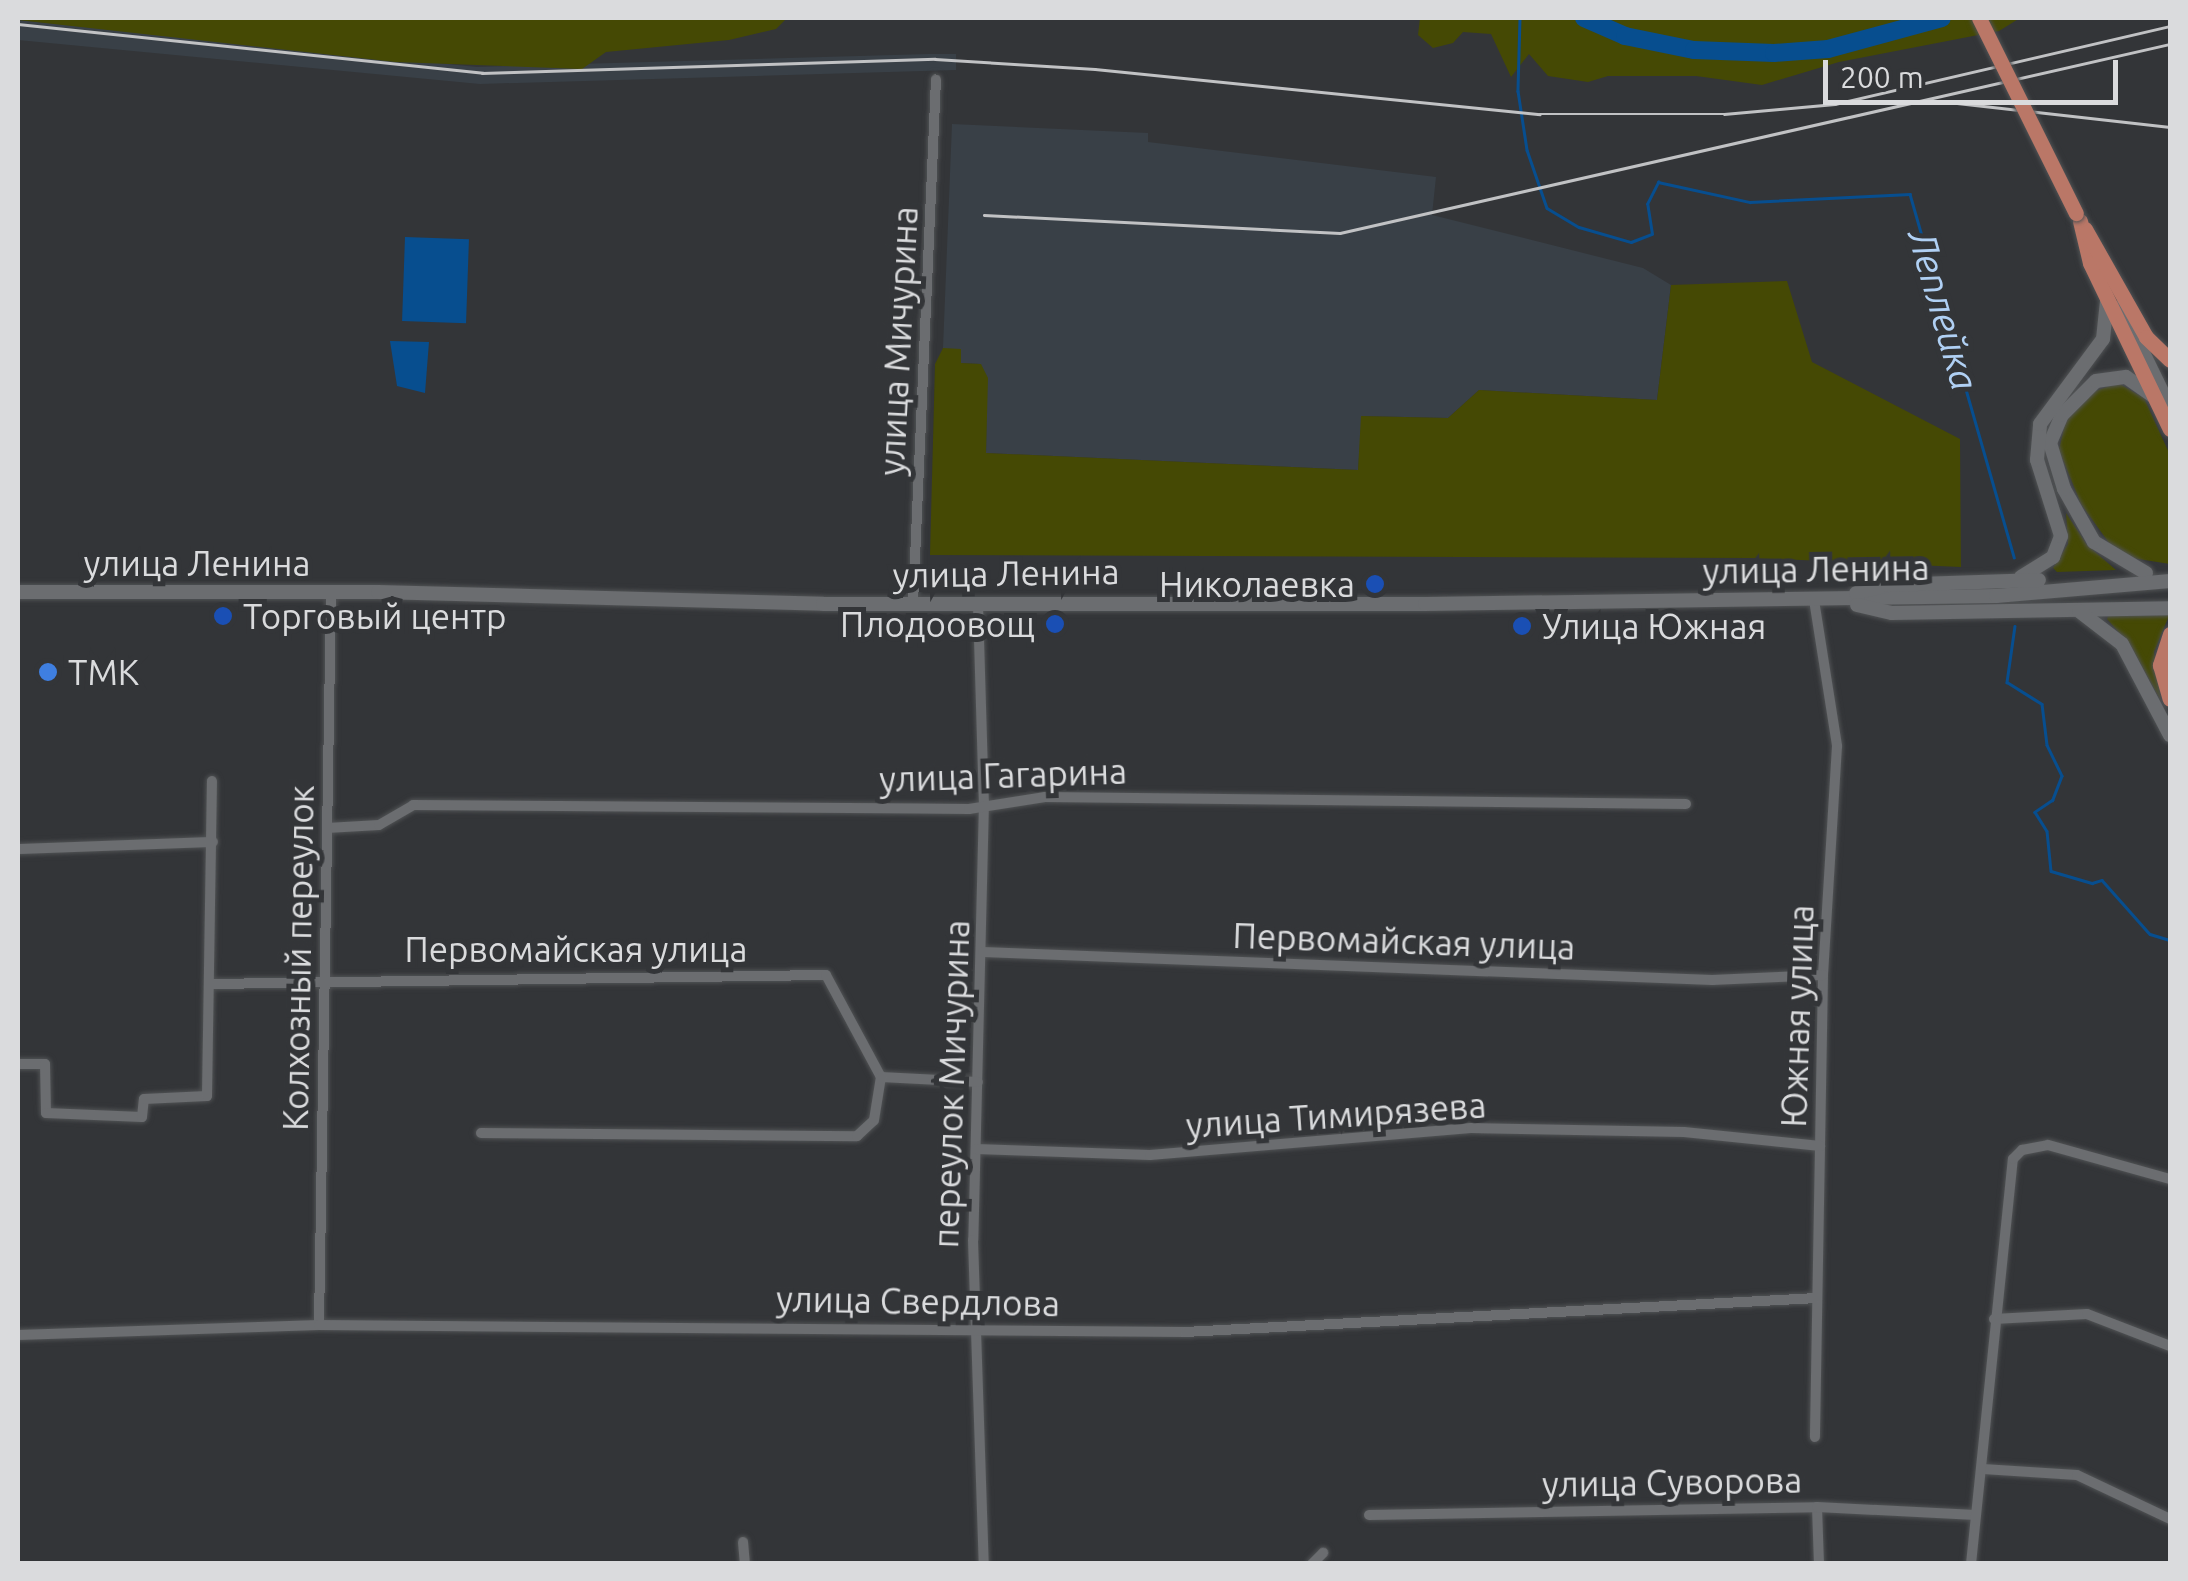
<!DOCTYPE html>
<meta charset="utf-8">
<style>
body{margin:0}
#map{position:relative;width:2188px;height:1581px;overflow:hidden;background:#333538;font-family:Ubuntu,sans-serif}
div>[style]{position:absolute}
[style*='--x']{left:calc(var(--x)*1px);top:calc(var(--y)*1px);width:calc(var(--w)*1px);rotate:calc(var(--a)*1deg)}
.built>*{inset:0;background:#394047}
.green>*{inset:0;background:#454904}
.water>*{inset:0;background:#074e8f;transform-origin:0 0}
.stream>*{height:2.5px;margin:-1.25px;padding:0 1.25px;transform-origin:1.25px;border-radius:1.25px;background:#074e8f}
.river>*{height:18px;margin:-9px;padding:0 9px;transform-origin:9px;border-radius:9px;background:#074e8f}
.roads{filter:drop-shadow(0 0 2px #505254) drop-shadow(0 0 2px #505254)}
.street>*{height:10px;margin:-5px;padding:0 5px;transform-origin:5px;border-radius:5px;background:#6b6d70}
.secondary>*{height:14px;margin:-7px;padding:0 7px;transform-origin:7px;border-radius:7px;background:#6b6d70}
.primary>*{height:15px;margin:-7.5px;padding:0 7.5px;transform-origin:7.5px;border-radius:7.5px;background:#ba7767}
.rail>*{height:2.5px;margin:-1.25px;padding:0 1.25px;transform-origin:1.25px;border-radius:1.25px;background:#c1c2c4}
.bridges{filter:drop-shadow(0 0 2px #505254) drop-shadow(0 0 2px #505254)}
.primary-bridge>*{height:15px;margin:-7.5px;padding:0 7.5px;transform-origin:7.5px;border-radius:7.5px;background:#ba7767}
.dots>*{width:28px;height:28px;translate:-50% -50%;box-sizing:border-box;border:5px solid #333538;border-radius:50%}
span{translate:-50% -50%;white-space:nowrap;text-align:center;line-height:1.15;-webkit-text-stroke:10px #333538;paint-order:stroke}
.street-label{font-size:35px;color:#dadbdd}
.poi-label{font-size:35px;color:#dadbdd}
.right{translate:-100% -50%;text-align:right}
.left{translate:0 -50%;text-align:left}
.water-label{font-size:38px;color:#b0d0f4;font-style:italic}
.frame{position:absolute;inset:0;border:20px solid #dadbdd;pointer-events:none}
.scale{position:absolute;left:1823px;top:60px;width:295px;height:45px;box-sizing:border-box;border:5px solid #dadbdd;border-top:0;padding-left:12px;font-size:30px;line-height:35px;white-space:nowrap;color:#dadbdd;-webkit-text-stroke:8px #333538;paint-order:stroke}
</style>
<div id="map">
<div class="built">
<div style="clip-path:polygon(18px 20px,477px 67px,929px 54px,956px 54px,956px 70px,480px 84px,18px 40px)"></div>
<div style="clip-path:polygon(952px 124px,1148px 133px,1148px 142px,1436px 177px,1432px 215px,1643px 268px,1671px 285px,1657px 400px,1479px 390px,1448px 418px,1362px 416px,1358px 470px,986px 453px,987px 378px,980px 364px,961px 363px,943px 348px)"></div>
</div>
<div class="green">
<div style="clip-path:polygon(787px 18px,776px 29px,729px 40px,606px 52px,582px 69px,396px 62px,18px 20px)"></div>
<div style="clip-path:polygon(1420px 18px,2020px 18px,1999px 31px,1839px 62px,1762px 85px,1696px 76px,1608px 76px,1588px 82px,1548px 76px,1529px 54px,1511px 77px,1491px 34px,1463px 32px,1453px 43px,1433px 48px,1418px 35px)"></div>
<div style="clip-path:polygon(1787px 281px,1812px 362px,1960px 439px,1961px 567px,1753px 558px,930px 555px,935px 364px,943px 348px,961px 349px,961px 363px,981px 364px,988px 378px,986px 453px,1358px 470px,1361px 416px,1448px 418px,1479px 390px,1657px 400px,1671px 285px)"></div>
<div style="clip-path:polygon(2118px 383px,2144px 398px,2170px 455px,2170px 564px,2132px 558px,2109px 543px,2081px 504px,2059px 450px,2066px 419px,2090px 393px)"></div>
<div style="clip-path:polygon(2066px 513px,2087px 545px,2116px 570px,2057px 572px,2053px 568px,2068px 544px)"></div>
<div style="clip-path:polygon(2170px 613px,2154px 652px,2161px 701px,2131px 646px,2107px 619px,2109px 614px)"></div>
</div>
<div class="water">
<div style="left:405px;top:237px;width:64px;height:84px;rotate:2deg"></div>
<div style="clip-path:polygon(390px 341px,429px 342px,425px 393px,397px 386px)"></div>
</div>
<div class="stream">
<div style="--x:1520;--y:18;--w:73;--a:91.6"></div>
<div style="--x:1518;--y:91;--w:60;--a:81.3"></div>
<div style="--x:1527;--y:150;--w:61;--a:71"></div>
<div style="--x:1547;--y:208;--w:37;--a:31"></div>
<div style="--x:1579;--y:227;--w:54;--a:16.1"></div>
<div style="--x:1631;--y:242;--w:22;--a:-21"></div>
<div style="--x:1652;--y:234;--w:30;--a:-99"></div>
<div style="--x:1647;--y:204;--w:25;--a:-63"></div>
<div style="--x:1658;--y:182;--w:94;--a:12.3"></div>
<div style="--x:1750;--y:202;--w:160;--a:-2.9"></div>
<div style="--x:1910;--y:194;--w:378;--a:74"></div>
<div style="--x:2015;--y:626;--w:57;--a:98.1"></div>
<div style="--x:2007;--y:682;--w:41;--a:32.2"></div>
<div style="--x:2042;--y:704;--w:41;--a:83"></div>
<div style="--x:2047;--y:745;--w:34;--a:64"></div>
<div style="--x:2062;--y:776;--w:26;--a:111"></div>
<div style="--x:2053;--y:800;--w:22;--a:146"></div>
<div style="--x:2035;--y:812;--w:22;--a:58"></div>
<div style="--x:2047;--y:831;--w:40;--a:84.3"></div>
<div style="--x:2051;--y:871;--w:43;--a:16.3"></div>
<div style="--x:2092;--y:883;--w:10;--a:-17"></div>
<div style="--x:2102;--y:880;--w:72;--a:48.4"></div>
<div style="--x:2150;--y:934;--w:21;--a:17"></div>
</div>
<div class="river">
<div style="--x:1584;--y:18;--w:45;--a:23.7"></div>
<div style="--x:1625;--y:36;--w:70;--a:11.5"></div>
<div style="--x:1694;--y:50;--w:80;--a:2.1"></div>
<div style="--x:1774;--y:53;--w:54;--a:-4.2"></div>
<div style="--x:1828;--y:49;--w:118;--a:-15.2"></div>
</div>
<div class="roads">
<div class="street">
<div style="--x:1814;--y:600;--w:148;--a:81"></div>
<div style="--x:1837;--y:746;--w:229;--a:93.5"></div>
<div style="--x:1823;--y:975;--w:462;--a:91"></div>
<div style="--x:913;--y:604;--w:525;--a:-87.49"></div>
<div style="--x:978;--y:605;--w:197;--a:88.3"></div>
<div style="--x:984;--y:802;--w:438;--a:91.4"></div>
<div style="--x:973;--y:1240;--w:324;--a:88.1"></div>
<div style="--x:327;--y:828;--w:52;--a:-3.3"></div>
<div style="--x:379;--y:825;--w:39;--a:-30"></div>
<div style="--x:413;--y:805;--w:556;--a:0.41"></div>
<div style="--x:969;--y:809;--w:77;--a:-9"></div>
<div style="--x:1045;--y:797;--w:641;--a:0.63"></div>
<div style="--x:18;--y:849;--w:195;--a:-2.1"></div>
<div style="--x:983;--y:952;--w:730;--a:2.2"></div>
<div style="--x:1712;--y:980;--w:111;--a:-2.6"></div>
<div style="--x:211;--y:984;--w:615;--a:-0.84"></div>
<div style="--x:826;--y:975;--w:116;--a:61.7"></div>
<div style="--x:18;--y:1064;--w:27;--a:0"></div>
<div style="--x:45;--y:1064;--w:49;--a:88.8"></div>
<div style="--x:46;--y:1113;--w:96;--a:2.4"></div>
<div style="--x:142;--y:1117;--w:18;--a:-84"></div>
<div style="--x:144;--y:1099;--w:63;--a:-2.7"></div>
<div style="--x:207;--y:1096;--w:315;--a:-89.1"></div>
<div style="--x:881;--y:1077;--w:97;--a:3"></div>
<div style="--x:481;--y:1133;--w:376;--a:0.5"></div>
<div style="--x:857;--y:1136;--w:23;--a:-43"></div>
<div style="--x:874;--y:1120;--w:44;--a:-80.8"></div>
<div style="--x:976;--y:1149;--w:174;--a:2"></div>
<div style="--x:1150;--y:1155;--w:322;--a:-4.8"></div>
<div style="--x:1471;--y:1128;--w:213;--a:1.1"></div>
<div style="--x:1684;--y:1132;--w:137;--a:5.9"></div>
<div style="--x:1994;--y:1319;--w:93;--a:-3.1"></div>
<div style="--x:2087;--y:1314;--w:89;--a:21.1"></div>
<div style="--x:319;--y:1325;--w:733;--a:-89.06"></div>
<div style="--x:18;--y:1335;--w:301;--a:-1.9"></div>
<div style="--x:319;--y:1325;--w:866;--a:0.46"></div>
<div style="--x:1185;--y:1332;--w:633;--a:-3.08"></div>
<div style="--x:1983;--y:1469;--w:94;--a:3.7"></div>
<div style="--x:2077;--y:1475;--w:103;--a:25.3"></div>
<div style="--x:1817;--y:1507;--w:57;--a:88"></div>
<div style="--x:1369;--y:1515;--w:448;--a:-1"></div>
<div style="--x:1817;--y:1507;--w:159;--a:2.9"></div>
<div style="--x:743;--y:1542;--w:22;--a:85"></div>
<div style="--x:1312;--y:1564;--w:16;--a:-45"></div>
<div style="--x:1971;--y:1564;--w:407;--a:-84.1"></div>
<div style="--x:2013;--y:1159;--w:13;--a:-45"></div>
<div style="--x:2022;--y:1150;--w:26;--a:-11"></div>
<div style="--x:2048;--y:1145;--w:127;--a:15.6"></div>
</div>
<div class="secondary">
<div style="--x:2121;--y:307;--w:112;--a:64.1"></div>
<div style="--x:2146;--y:573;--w:61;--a:-149.2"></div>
<div style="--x:2094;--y:542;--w:61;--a:-119.5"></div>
<div style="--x:2064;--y:489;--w:48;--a:-106.9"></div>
<div style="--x:2050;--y:443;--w:30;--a:-67"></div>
<div style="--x:2062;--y:415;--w:48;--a:-45"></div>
<div style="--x:2096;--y:381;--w:30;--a:-8"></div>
<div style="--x:2126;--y:377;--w:33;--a:35"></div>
<div style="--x:2021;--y:577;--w:38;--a:-32"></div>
<div style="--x:2053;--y:557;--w:22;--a:-69"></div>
<div style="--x:2061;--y:536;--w:80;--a:-107.5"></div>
<div style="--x:2037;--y:460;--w:36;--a:-85"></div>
<div style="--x:2040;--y:424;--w:106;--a:-53.5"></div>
<div style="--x:2103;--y:339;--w:39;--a:-84"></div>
<div style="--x:18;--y:592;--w:360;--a:0"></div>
<div style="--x:378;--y:592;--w:445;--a:1.5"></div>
<div style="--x:823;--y:604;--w:602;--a:0"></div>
<div style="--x:1425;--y:604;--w:571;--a:-0.8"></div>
<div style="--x:1996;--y:596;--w:175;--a:-4.9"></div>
<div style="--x:1856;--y:593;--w:33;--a:-14"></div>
<div style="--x:1888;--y:585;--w:151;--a:-1.9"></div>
<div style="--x:1857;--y:605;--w:36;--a:13"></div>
<div style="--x:1892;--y:613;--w:278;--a:-1"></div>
<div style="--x:2079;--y:611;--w:54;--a:37.5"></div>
<div style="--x:2122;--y:644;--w:103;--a:62.2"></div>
</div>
<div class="primary">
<div style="--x:2080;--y:221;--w:43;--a:76.6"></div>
<div style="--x:2090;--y:263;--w:184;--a:64.3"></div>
<div style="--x:2085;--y:229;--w:124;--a:60.5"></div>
<div style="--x:2146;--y:337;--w:33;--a:44"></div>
<div style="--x:2170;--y:634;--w:33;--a:108"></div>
<div style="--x:2160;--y:665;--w:35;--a:74"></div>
</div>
</div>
<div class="rail">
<div style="--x:18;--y:24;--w:467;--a:6"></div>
<div style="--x:482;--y:73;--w:453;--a:-1.8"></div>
<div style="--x:935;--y:59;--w:160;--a:3.6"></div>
<div style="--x:1095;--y:69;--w:447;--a:5.8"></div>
<div style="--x:1540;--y:114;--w:184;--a:0"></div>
<div style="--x:1724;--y:114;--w:111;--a:-5.1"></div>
<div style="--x:1835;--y:104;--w:344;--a:-13.1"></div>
<div style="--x:1957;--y:103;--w:214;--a:6.4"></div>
<div style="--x:984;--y:215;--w:356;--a:2.9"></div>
<div style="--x:1340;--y:233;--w:851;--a:-12.83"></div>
</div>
<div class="bridges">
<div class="primary-bridge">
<div style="--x:1979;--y:18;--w:218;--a:63.6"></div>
</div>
</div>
<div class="dots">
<div style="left:1375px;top:584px;background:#1a4fb4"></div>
<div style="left:223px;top:616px;background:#1a4fb4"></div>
<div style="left:1055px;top:624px;background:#1a4fb4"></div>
<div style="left:1522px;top:626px;background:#1a4fb4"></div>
<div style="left:48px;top:672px;background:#3f7fe0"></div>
</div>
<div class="street-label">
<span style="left:898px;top:341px;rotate:-87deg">улица Мичурина</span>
<span style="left:197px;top:563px">улица Ленина</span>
<span style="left:1816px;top:569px;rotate:-1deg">улица Ленина</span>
<span style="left:1006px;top:573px;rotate:-1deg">улица Ленина</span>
<span style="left:1003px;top:775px;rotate:-2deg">улица Гагарина</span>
<span style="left:1404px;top:941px;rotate:2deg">Первомайская улица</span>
<span style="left:576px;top:949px">Первомайская улица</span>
<span style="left:298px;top:958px;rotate:-89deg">Колхозный переулок</span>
<span style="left:1797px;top:1016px;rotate:-88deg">Южная улица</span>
<span style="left:951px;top:1084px;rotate:-88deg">переулок Мичурина</span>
<span style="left:1336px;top:1115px;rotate:-4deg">улица Тимирязева</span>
<span style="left:918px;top:1301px;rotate:1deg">улица Свердлова</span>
<span style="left:1672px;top:1482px;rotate:-1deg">улица Суворова</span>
</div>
<div class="poi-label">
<span class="right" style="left:1355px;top:584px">Николаевка</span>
<span class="left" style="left:243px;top:616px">Торговый центр</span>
<span class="right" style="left:1035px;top:624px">Плодоовощ</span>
<span class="left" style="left:1542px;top:626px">Улица Южная</span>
<span class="left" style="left:68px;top:672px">ТМК</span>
</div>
<div class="water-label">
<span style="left:1943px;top:310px;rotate:74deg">Леплейка</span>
</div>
<div class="frame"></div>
<div class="scale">200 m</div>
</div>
